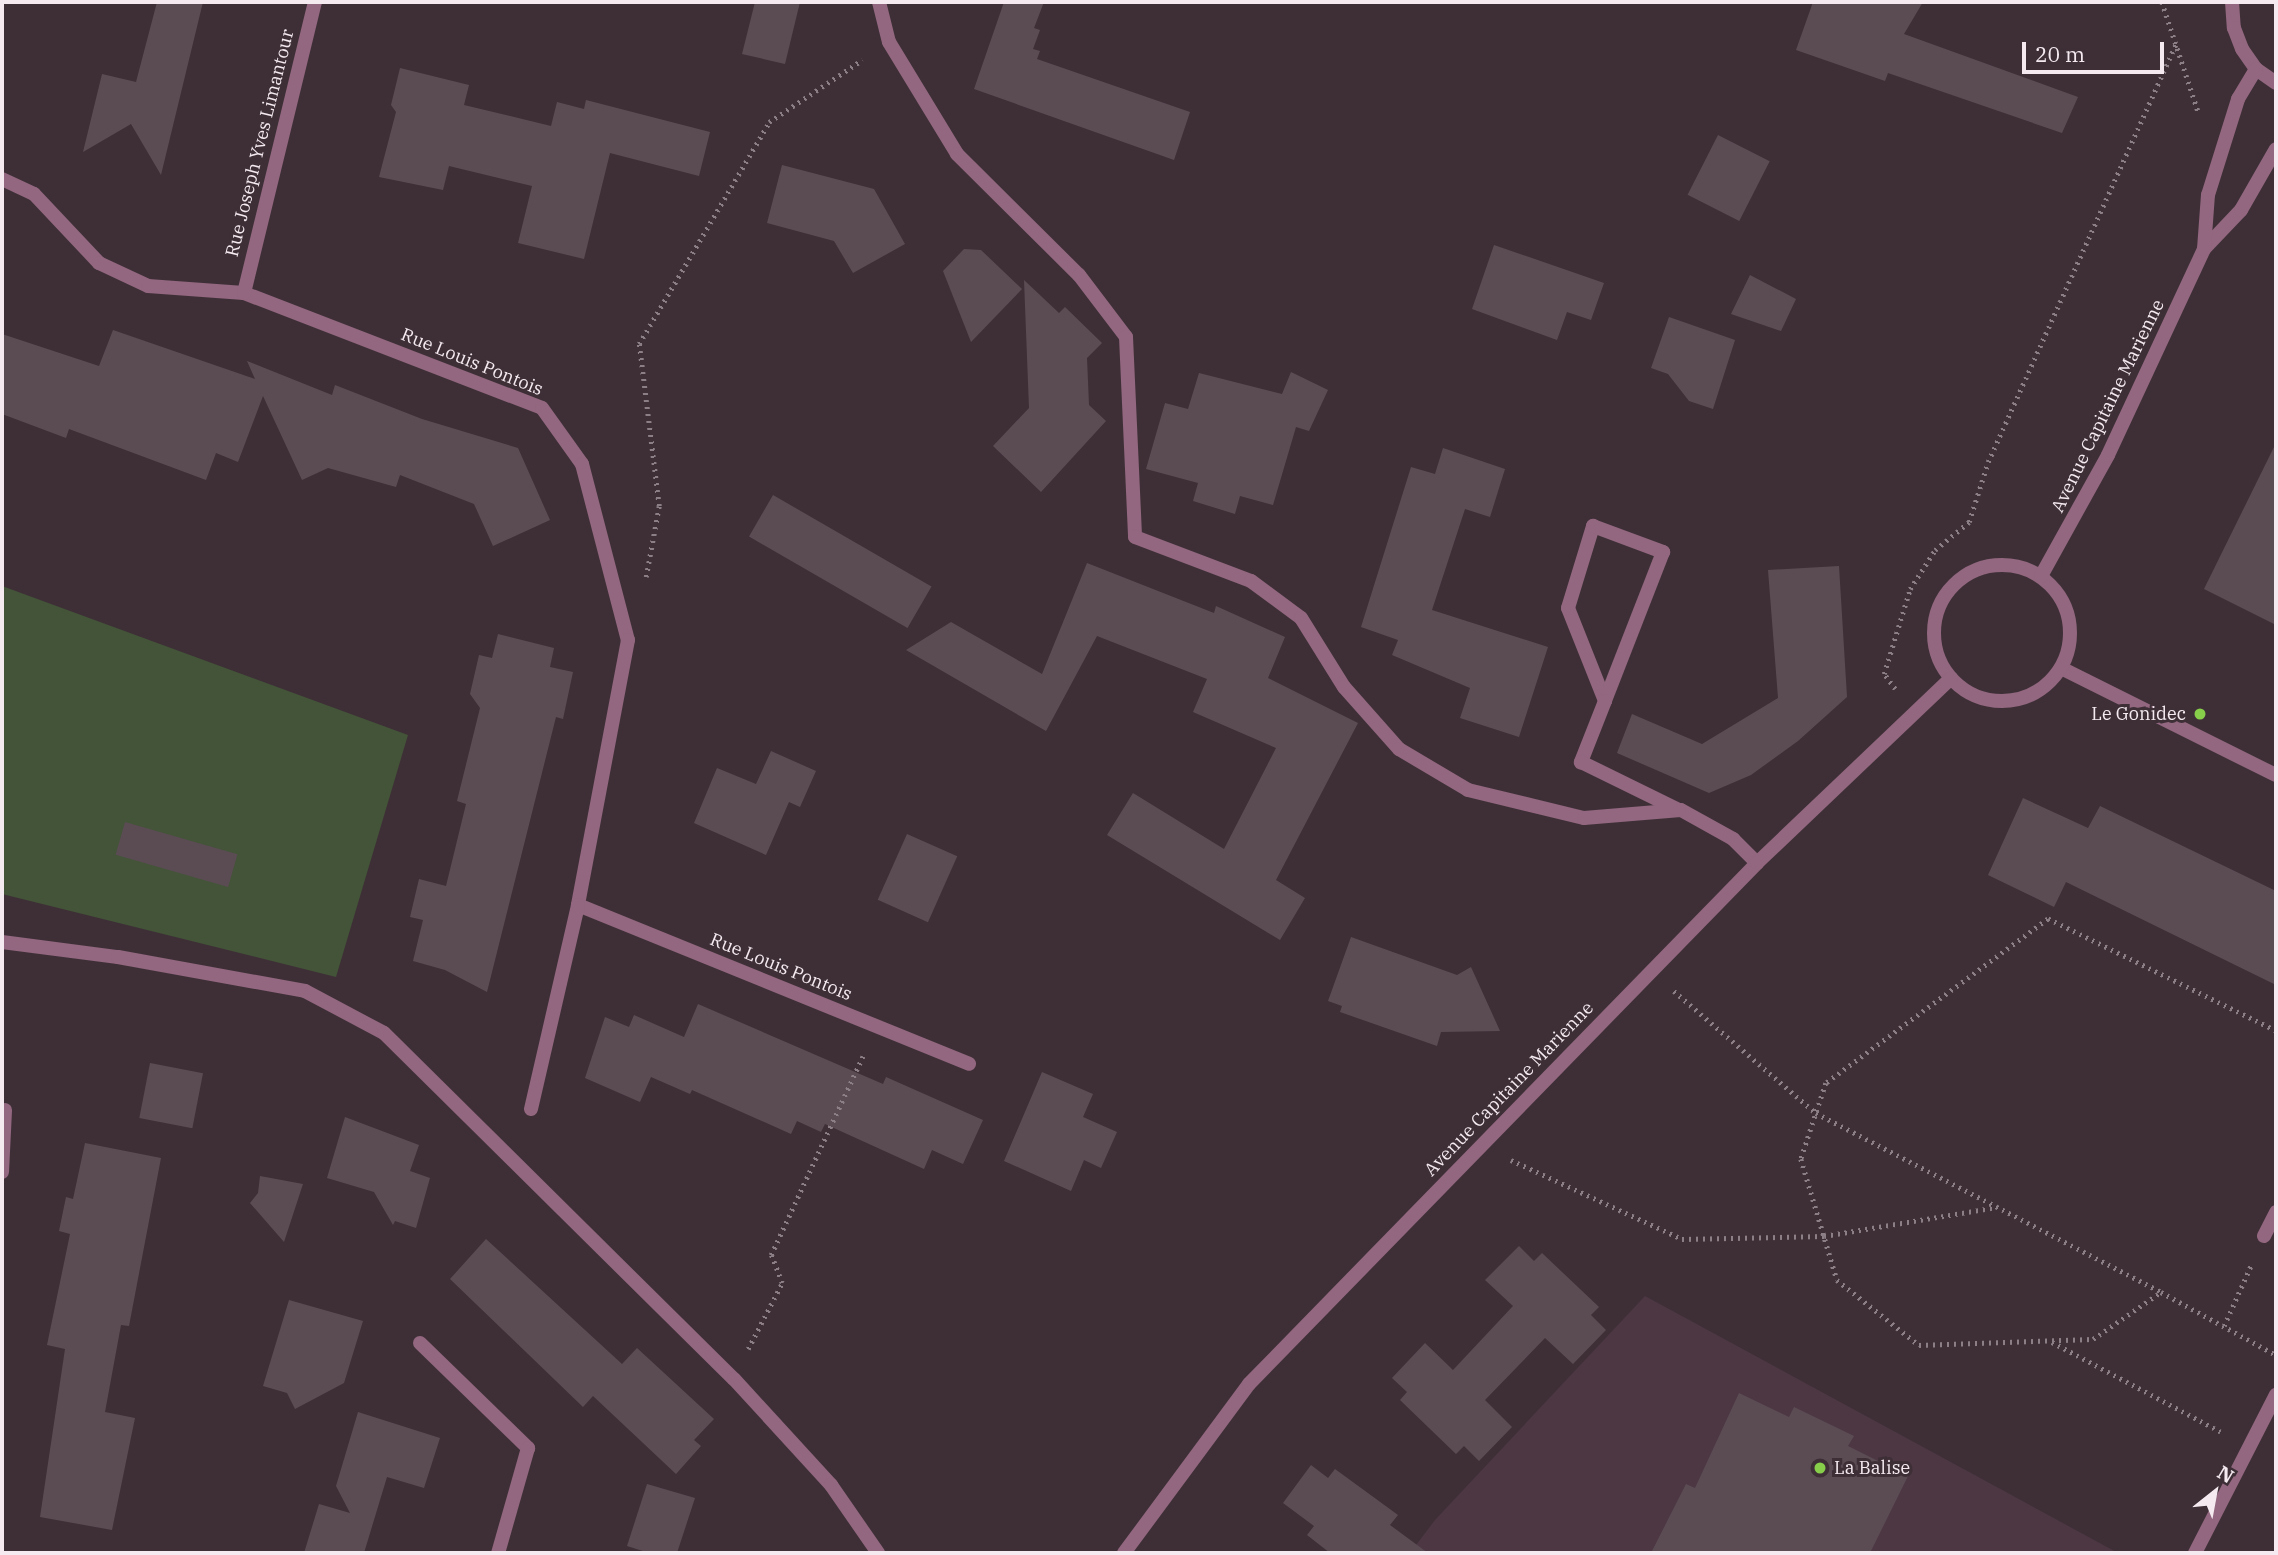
<!DOCTYPE html>
<style>
body{margin:0}
#map{position:relative;width:2278px;height:1555px;overflow:hidden;background:#3e2f37;font-family:"IBM Plex Serif",serif}
div>[style]{position:absolute}
[style*='--x']{left:calc(var(--x)*1px);top:calc(var(--y)*1px);width:calc(var(--w)*1px);rotate:calc(var(--a)*1deg)}
.built>*{inset:0;background:#4c3743}
.green>*{inset:0;background:#435438}
.building>*{inset:0;background:#5b4c54;transform-origin:0 0}
.path>*{height:4.5px;margin-top:-2.25px;transform-origin:0;background:repeating-linear-gradient(90deg,#8c7f86 0 2px,transparent 0 7px)}
.minor>*{height:14px;margin:-7px;padding:0 7px;transform-origin:7px;border-radius:7px;background:#92677f}
.tertiary>*{height:14px;margin:-7px;padding:0 7px;transform-origin:7px;border-radius:7px;background:#92677f}
.tertiary>.ring{margin:-7px;padding:0;box-sizing:content-box;background:none;border:14px solid #92677f;border-radius:50%}
.dots>*{width:19px;height:19px;translate:-50% -50%;box-sizing:border-box;border:4px solid #3e2f37;border-radius:50%}
span{translate:-50% -50%;white-space:nowrap;text-align:center;line-height:1.15;-webkit-text-stroke:6px #3e2f37;paint-order:stroke}
.street-label{font-size:18px;color:#f4eaef}
.poi-label{font-size:18px;color:#f4eaef}
.right{translate:-100% -50%;text-align:right}
.left{translate:0 -50%;text-align:left}
.frame{position:absolute;inset:0;border:4px solid #f4eaef;pointer-events:none}
.north{position:absolute;left:2180px;top:1457px;width:70px;height:70px;-webkit-text-stroke:5px #3e2f37;paint-order:stroke;rotate:31deg;font-size:19px;font-weight:700;line-height:28px;text-align:center;color:#f4eaef}
.north::after{content:'';display:block;margin:auto;width:24px;height:32px;background:#f4eaef;clip-path:polygon(50% 0,100% 100%,50% 72%,0 100%)}
.scale{position:absolute;left:2022px;top:42px;width:142px;height:32px;box-sizing:border-box;border:4px solid #f4eaef;border-top:0;padding-left:9px;font-size:21px;line-height:24px;white-space:nowrap;color:#f4eaef;-webkit-text-stroke:5px #3e2f37;paint-order:stroke}
</style>
<div id="map">
<div class="built">
<div style="clip-path:polygon(1645px 1296px,2118px 1553px,1410px 1553px,1435px 1520px)"></div>
</div>
<div class="green">
<div style="clip-path:polygon(2px 586px,408px 735px,336px 977px,2px 894px)"></div>
</div>
<div class="building">
<div style="clip-path:polygon(157px 2px,203px 2px,161px 175px,131px 124px,83px 152px,102px 74px,136px 82px)"></div>
<div style="clip-path:polygon(755px 2px,800px 2px,785px 64px,742px 54px)"></div>
<div style="clip-path:polygon(1004px 2px,1044px 2px,1034px 28px,1040px 30px,1033px 49px,1040px 51px,1037px 59px,1190px 112px,1174px 160px,974px 89px)"></div>
<div style="clip-path:polygon(1813px 2px,1923px 2px,1904px 34px,2078px 97px,2062px 133px,1888px 73px,1885px 81px,1796px 50px)"></div>
<div style="clip-path:polygon(400px 68px,469px 85px,464px 105px,551px 126px,557px 102px,584px 109px,586px 100px,710px 132px,699px 176px,610px 153px,584px 259px,518px 243px,532px 186px,449px 166px,443px 190px,379px 177px,396px 112px,391px 105px)"></div>
<div style="left:1718px;top:135px;width:58px;height:67px;rotate:27deg"></div>
<div style="clip-path:polygon(782px 165px,874px 189px,905px 244px,853px 273px,834px 241px,767px 223px)"></div>
<div style="clip-path:polygon(1494px 245px,1604px 283px,1591px 320px,1567px 312px,1557px 340px,1472px 309px)"></div>
<div style="clip-path:polygon(964px 249px,981px 250px,1022px 289px,971px 342px,943px 271px)"></div>
<div style="clip-path:polygon(1750px 275px,1796px 299px,1781px 331px,1731px 314px)"></div>
<div style="clip-path:polygon(1024px 280px,1059px 313px,1065px 307px,1102px 343px,1087px 358px,1089px 405px,1106px 421px,1041px 492px,993px 446px,1029px 408px)"></div>
<div style="clip-path:polygon(1669px 317px,1735px 340px,1713px 409px,1689px 401px,1668px 374px,1651px 368px)"></div>
<div style="clip-path:polygon(113px 330px,255px 379px,247px 361px,332px 395px,335px 385px,422px 419px,518px 448px,550px 520px,493px 546px,474px 504px,400px 475px,396px 487px,328px 468px,302px 480px,263px 396px,238px 462px,216px 453px,206px 480px,69px 429px,66px 438px,2px 414px,2px 334px,99px 366px)"></div>
<div style="clip-path:polygon(1291px 372px,1328px 390px,1309px 431px,1296px 427px,1273px 505px,1240px 496px,1235px 514px,1193px 501px,1198px 483px,1146px 469px,1165px 403px,1188px 409px,1199px 373px,1282px 394px)"></div>
<div style="clip-path:polygon(2276px 443px,2276px 625px,2204px 589px)"></div>
<div style="clip-path:polygon(1443px 448px,1505px 469px,1490px 517px,1465px 509px,1432px 610px,1548px 647px,1519px 737px,1460px 718px,1470px 688px,1392px 655px,1398px 640px,1361px 627px,1411px 467px,1435px 474px)"></div>
<div style="left:773px;top:495px;width:183px;height:48px;rotate:30deg"></div>
<div style="clip-path:polygon(1087px 563px,1214px 613px,1216px 606px,1285px 637px,1268px 678px,1358px 723px,1276px 880px,1305px 898px,1280px 940px,1107px 835px,1133px 793px,1224px 849px,1276px 748px,1193px 712px,1207px 679px,1097px 636px,1046px 731px,906px 650px,951px 622px,1042px 674px)"></div>
<div style="clip-path:polygon(1839px 566px,1847px 697px,1798px 741px,1751px 775px,1709px 793px,1617px 753px,1632px 714px,1702px 744px,1778px 698px,1768px 570px)"></div>
<div style="clip-path:polygon(498px 634px,554px 648px,550px 667px,573px 672px,563px 719px,556px 717px,487px 992px,445px 970px,413px 961px,423px 920px,410px 917px,419px 879px,446px 886px,466px 804px,457px 801px,480px 708px,470px 694px,479px 655px,492px 658px)"></div>
<div style="clip-path:polygon(771px 751px,816px 771px,800px 807px,789px 802px,766px 855px,694px 823px,717px 768px,756px 784px)"></div>
<div style="clip-path:polygon(2023px 798px,2088px 828px,2100px 806px,2276px 891px,2276px 985px,2066px 882px,2054px 907px,1988px 875px)"></div>
<div style="left:125px;top:822px;width:117px;height:34px;rotate:16deg"></div>
<div style="left:907px;top:834px;width:55px;height:72px;rotate:24deg"></div>
<div style="clip-path:polygon(1351px 937px,1457px 975px,1471px 967px,1500px 1031px,1441px 1032px,1437px 1046px,1340px 1012px,1342px 1006px,1328px 1001px)"></div>
<div style="clip-path:polygon(698px 1004px,883px 1084px,886px 1077px,983px 1120px,963px 1164px,932px 1150px,924px 1169px,825px 1124px,821px 1132px,797px 1121px,791px 1134px,692px 1090px,690px 1094px,651px 1077px,640px 1102px,585px 1078px,605px 1017px,629px 1027px,634px 1015px,684px 1037px)"></div>
<div style="left:150px;top:1063px;width:54px;height:56px;rotate:11deg"></div>
<div style="clip-path:polygon(1042px 1072px,1093px 1094px,1083px 1117px,1117px 1132px,1101px 1168px,1084px 1160px,1071px 1191px,1004px 1161px)"></div>
<div style="clip-path:polygon(345px 1117px,419px 1145px,410px 1171px,430px 1178px,416px 1228px,395px 1221px,393px 1225px,374px 1192px,327px 1178px)"></div>
<div style="clip-path:polygon(85px 1143px,161px 1158px,129px 1326px,121px 1325px,105px 1412px,135px 1418px,112px 1530px,40px 1517px,65px 1349px,47px 1345px,70px 1234px,59px 1231px,66px 1197px,73px 1199px)"></div>
<div style="clip-path:polygon(260px 1176px,303px 1184px,284px 1242px,250px 1203px,258px 1193px)"></div>
<div style="clip-path:polygon(486px 1239px,622px 1364px,637px 1348px,714px 1419px,694px 1440px,701px 1446px,676px 1474px,593px 1396px,583px 1407px,450px 1279px)"></div>
<div style="clip-path:polygon(1519px 1246px,1534px 1261px,1542px 1253px,1599px 1307px,1591px 1315px,1606px 1330px,1573px 1364px,1545px 1338px,1485px 1400px,1512px 1427px,1479px 1461px,1464px 1446px,1456px 1454px,1400px 1400px,1407px 1392px,1392px 1378px,1425px 1343px,1453px 1370px,1513px 1306px,1485px 1280px)"></div>
<div style="clip-path:polygon(289px 1300px,363px 1321px,344px 1383px,295px 1409px,287px 1393px,263px 1386px)"></div>
<div style="clip-path:polygon(1739px 1393px,1789px 1417px,1794px 1407px,1854px 1436px,1848px 1446px,1908px 1476px,1870px 1553px,1651px 1553px,1686px 1484px,1695px 1488px)"></div>
<div style="clip-path:polygon(358px 1412px,440px 1438px,424px 1488px,387px 1477px,364px 1553px,304px 1553px,319px 1504px,350px 1513px,336px 1486px)"></div>
<div style="clip-path:polygon(1311px 1465px,1328px 1478px,1335px 1469px,1398px 1515px,1390px 1525px,1428px 1553px,1330px 1553px,1307px 1535px,1314px 1526px,1283px 1503px)"></div>
<div style="clip-path:polygon(647px 1484px,695px 1498px,677px 1553px,649px 1553px,627px 1546px)"></div>
</div>
<div class="path">
<div style="--x:2162;--y:2;--w:118;--a:71.7"></div>
<div style="--x:646;--y:577;--w:72;--a:-79.6"></div>
<div style="--x:659;--y:506;--w:163;--a:-97"></div>
<div style="--x:639;--y:344;--w:257;--a:-59.6"></div>
<div style="--x:769;--y:122;--w:112;--a:-33.7"></div>
<div style="--x:1895;--y:689;--w:19;--a:-126"></div>
<div style="--x:1884;--y:674;--w:89;--a:-73"></div>
<div style="--x:1910;--y:589;--w:46;--a:-57.3"></div>
<div style="--x:1935;--y:550;--w:44;--a:-39.5"></div>
<div style="--x:1969;--y:522;--w:63;--a:-72.4"></div>
<div style="--x:1988;--y:462;--w:459;--a:-65.8"></div>
<div style="--x:1674;--y:991;--w:187;--a:40.7"></div>
<div style="--x:1816;--y:1113;--w:389;--a:27.4"></div>
<div style="--x:2276;--y:1031;--w:254;--a:-153.8"></div>
<div style="--x:2048;--y:919;--w:276;--a:143.5"></div>
<div style="--x:1826;--y:1083;--w:80;--a:108.2"></div>
<div style="--x:1801;--y:1159;--w:126;--a:73.4"></div>
<div style="--x:1837;--y:1280;--w:105;--a:38.4"></div>
<div style="--x:1919;--y:1345;--w:174;--a:-2"></div>
<div style="--x:2093;--y:1339;--w:83;--a:-34.7"></div>
<div style="--x:2161;--y:1292;--w:131;--a:28.7"></div>
<div style="--x:1511;--y:1160;--w:188;--a:24.8"></div>
<div style="--x:1682;--y:1239;--w:142;--a:-1.2"></div>
<div style="--x:1824;--y:1236;--w:175;--a:-9.5"></div>
<div style="--x:2224;--y:1326;--w:69;--a:-66"></div>
<div style="--x:2052;--y:1342;--w:191;--a:28"></div>
<div style="--x:748;--y:1349;--w:74;--a:-62.7"></div>
<div style="--x:782;--y:1283;--w:30;--a:-111"></div>
<div style="--x:771;--y:1255;--w:219;--a:-65.2"></div>
</div>
<div class="minor">
<div style="--x:879;--y:2;--w:41;--a:76"></div>
<div style="--x:889;--y:42;--w:131;--a:58.7"></div>
<div style="--x:957;--y:154;--w:172;--a:44.8"></div>
<div style="--x:1079;--y:275;--w:78;--a:52.8"></div>
<div style="--x:1126;--y:337;--w:200;--a:87.4"></div>
<div style="--x:1135;--y:537;--w:124;--a:20.8"></div>
<div style="--x:1251;--y:581;--w:62;--a:36.5"></div>
<div style="--x:1301;--y:618;--w:81;--a:58.1"></div>
<div style="--x:1344;--y:687;--w:83;--a:48.4"></div>
<div style="--x:1399;--y:749;--w:80;--a:30.7"></div>
<div style="--x:1468;--y:790;--w:119;--a:13.6"></div>
<div style="--x:1584;--y:818;--w:97;--a:-4.7"></div>
<div style="--x:1681;--y:810;--w:60;--a:29.1"></div>
<div style="--x:1733;--y:839;--w:34;--a:45"></div>
<div style="--x:2;--y:179;--w:35;--a:25"></div>
<div style="--x:34;--y:194;--w:95;--a:46.7"></div>
<div style="--x:99;--y:263;--w:54;--a:25.1"></div>
<div style="--x:148;--y:286;--w:96;--a:4.2"></div>
<div style="--x:244;--y:293;--w:319;--a:21.1"></div>
<div style="--x:542;--y:408;--w:69;--a:54.5"></div>
<div style="--x:582;--y:464;--w:182;--a:75.4"></div>
<div style="--x:628;--y:640;--w:270;--a:100.7"></div>
<div style="--x:578;--y:905;--w:422;--a:22.1"></div>
<div style="--x:244;--y:293;--w:300;--a:-76.3"></div>
<div style="--x:2061;--y:668;--w:240;--a:26.5"></div>
<div style="--x:1605;--y:701;--w:100;--a:-111.7"></div>
<div style="--x:1568;--y:608;--w:86;--a:-73"></div>
<div style="--x:1593;--y:526;--w:75;--a:20.4"></div>
<div style="--x:1663;--y:552;--w:160;--a:111.3"></div>
<div style="--x:1605;--y:701;--w:66;--a:111.5"></div>
<div style="--x:1581;--y:762;--w:109;--a:26.1"></div>
<div style="--x:2;--y:942;--w:117;--a:7.4"></div>
<div style="--x:118;--y:957;--w:190;--a:10.3"></div>
<div style="--x:305;--y:991;--w:89;--a:28"></div>
<div style="--x:384;--y:1033;--w:492;--a:44.7"></div>
<div style="--x:734;--y:1379;--w:144;--a:47.5"></div>
<div style="--x:831;--y:1485;--w:83;--a:55.3"></div>
<div style="--x:531;--y:1109;--w:209;--a:-77"></div>
<div style="--x:2;--y:1172;--w:62;--a:-87.2"></div>
<div style="--x:2264;--y:1236;--w:27;--a:-63"></div>
<div style="--x:420;--y:1343;--w:151;--a:44.2"></div>
<div style="--x:528;--y:1448;--w:109;--a:105.9"></div>
<div style="--x:2195;--y:1553;--w:178;--a:-62.9"></div>
</div>
<div class="tertiary">
<div style="--x:2232;--y:2;--w:26;--a:86"></div>
<div style="--x:2234;--y:28;--w:22;--a:69"></div>
<div style="--x:2242;--y:49;--w:24;--a:55"></div>
<div style="--x:2256;--y:69;--w:24;--a:35"></div>
<div style="--x:2204;--y:249;--w:54;--a:-46.5"></div>
<div style="--x:2241;--y:210;--w:70;--a:-60.2"></div>
<div class="ring" style="left:1934px;top:565px;width:122px;height:122px"></div>
<div style="--x:2041;--y:576;--w:138;--a:-61"></div>
<div style="--x:2108;--y:455;--w:227;--a:-65"></div>
<div style="--x:2204;--y:249;--w:54;--a:-85.8"></div>
<div style="--x:2208;--y:195;--w:101;--a:-72.6"></div>
<div style="--x:2238;--y:99;--w:35;--a:-59"></div>
<div style="--x:1124;--y:1553;--w:210;--a:-53.5"></div>
<div style="--x:1249;--y:1384;--w:728;--a:-45.72"></div>
<div style="--x:1757;--y:863;--w:268;--a:-43.6"></div>
</div>
<div class="dots">
<div style="left:2200px;top:714px;background:#87cf4a"></div>
<div style="left:1820px;top:1468px;background:#87cf4a"></div>
</div>
<div class="street-label">
<span style="left:260px;top:143px;rotate:-76deg">Rue Joseph Yves Limantour</span>
<span style="left:472px;top:362px;rotate:22deg">Rue Louis Pontois</span>
<span style="left:2108px;top:406px;rotate:-64deg">Avenue Capitaine Marienne</span>
<span style="left:781px;top:967px;rotate:22deg">Rue Louis Pontois</span>
<span style="left:1509px;top:1089px;rotate:-46deg">Avenue Capitaine Marienne</span>
</div>
<div class="poi-label">
<span class="right" style="left:2186px;top:714px">Le Gonidec</span>
<span class="left" style="left:1834px;top:1468px">La Balise</span>
</div>
<div class="frame"></div>
<div class="north">N</div>
<div class="scale">20 m</div>
</div>
